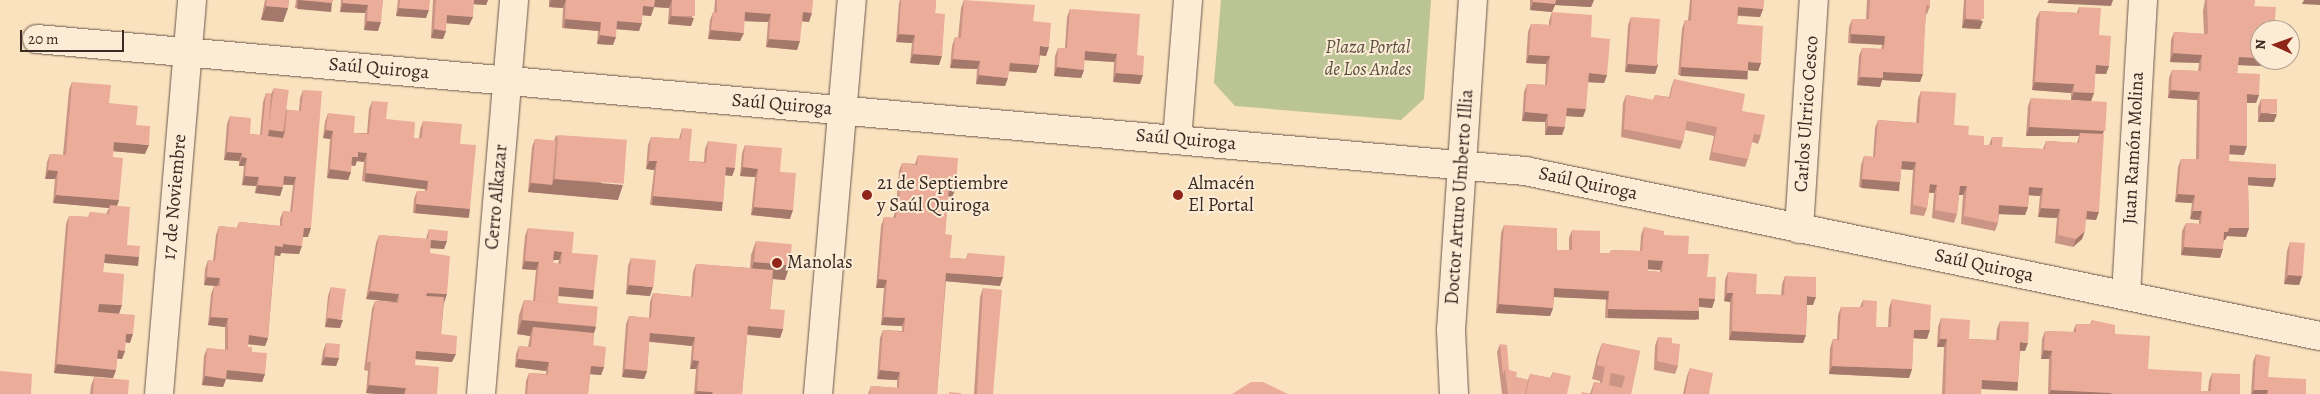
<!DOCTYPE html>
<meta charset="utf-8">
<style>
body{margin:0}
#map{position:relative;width:2320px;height:394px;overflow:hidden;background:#fbe2bf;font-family:Alegreya,serif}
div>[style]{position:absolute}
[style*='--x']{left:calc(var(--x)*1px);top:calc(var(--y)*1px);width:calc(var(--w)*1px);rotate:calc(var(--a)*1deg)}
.green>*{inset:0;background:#bbc495}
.roads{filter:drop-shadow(0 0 1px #6a584b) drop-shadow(0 0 1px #6a584b)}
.minor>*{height:28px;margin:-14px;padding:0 14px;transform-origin:14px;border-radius:14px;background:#fcecd5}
.wall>*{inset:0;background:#ca9584}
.shaded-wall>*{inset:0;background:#a4796c;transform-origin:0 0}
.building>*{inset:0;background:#ebad9a;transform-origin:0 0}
.dots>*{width:14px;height:14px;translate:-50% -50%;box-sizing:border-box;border:2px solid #fcecd5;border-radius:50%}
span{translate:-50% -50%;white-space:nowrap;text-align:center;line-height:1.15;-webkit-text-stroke:4px #fcecd5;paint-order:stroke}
.park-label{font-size:19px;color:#5a5040;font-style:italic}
.street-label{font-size:19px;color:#3a2a24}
.poi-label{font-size:19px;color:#3a2a24}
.left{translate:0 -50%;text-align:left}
.north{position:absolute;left:2250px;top:20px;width:50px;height:50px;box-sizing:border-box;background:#fcecd5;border:1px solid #ae9e8e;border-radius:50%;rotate:272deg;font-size:14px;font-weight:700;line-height:20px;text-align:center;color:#3a2a24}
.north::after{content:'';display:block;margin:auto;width:18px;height:22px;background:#8f2418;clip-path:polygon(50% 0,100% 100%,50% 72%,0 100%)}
.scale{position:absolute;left:20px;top:30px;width:104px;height:22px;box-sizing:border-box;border:2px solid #3a2a24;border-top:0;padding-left:6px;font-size:15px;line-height:18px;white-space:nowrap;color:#3a2a24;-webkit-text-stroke:4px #fcecd5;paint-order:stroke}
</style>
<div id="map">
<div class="green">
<div style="clip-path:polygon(1221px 0,1431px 0,1424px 99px,1401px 120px,1235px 106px,1214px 83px)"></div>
</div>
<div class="roads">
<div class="minor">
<div style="--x:37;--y:39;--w:1494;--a:5.07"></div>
<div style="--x:1525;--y:171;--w:812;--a:11.73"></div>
<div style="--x:1177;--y:140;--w:140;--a:-85.5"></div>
<div style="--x:1799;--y:229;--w:229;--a:-86.3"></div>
<div style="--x:2126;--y:295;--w:295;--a:-86.7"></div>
<div style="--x:159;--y:394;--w:395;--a:-85.2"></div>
<div style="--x:481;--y:394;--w:395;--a:-85.2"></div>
<div style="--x:818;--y:394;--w:395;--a:-85.1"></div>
<div style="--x:1454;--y:394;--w:64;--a:-92.7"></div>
<div style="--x:1451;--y:330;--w:331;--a:-86.2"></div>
</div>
</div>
<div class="wall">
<div style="clip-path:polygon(265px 0,289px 0,288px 8px,283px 22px,261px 20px)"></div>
<div style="clip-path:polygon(296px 0,333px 0,329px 11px,295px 8px)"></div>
<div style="clip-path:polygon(341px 0,383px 0,378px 31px,364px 30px,365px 13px,340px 12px)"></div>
<div style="clip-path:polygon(398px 0,430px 0,426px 18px,396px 16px)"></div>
<div style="clip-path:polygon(433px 0,488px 0,486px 5px,473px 4px,473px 17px,469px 25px,446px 23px,446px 31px,443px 39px,431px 38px)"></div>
<div style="clip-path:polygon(549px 0,695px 0,691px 26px,668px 24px,669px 8px,654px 7px,651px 16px,642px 15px,639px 31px,616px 29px,613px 45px,597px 44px,598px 31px,562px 28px,563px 8px,549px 7px)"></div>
<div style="clip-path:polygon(715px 0,813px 0,809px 22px,802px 21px,797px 50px,766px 47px,768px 22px,744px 21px,740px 41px,708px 39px,710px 20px,713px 12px,714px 12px)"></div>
<div style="clip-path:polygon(900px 0,936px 0,935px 13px,939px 65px,910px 63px,912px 43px,896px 42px,899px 3px)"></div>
<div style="clip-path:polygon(964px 0,1033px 21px,1046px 56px,1040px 55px,1039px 65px,1036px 73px,1009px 71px,1005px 86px,976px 84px,977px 69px,950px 68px,952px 46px,955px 37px,958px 38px,961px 8px)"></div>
<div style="clip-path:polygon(1530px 0,1594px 0,1591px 7px,1555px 5px,1552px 12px,1530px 10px)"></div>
<div style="clip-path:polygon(1690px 0,1764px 0,1763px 9px,1760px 17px,1738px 16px,1737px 24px,1761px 63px,1758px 71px,1748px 70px,1745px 79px,1678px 75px,1682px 29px,1685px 20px,1688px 21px)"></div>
<div style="clip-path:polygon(1867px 0,1930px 0,1930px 6px,1927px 14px,1926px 14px,1920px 82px,1882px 80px,1880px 87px,1857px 85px,1859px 56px,1862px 48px,1881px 49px,1882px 45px,1848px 43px,1849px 27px,1852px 19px,1866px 19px)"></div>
<div style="clip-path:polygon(1964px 0,1984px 0,1980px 29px,1962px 28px)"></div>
<div style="clip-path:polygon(2205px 0,2255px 0,2254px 6px,2260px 60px,2264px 60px,2262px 66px,2238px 65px,2237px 73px,2259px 95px,2256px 103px,2247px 103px,2244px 155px,2229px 154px,2229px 161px,2273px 187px,2248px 185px,2249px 228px,2246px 237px,2227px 236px,2225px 240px,2224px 240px,2220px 258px,2181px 255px,2182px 231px,2186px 223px,2199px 224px,2199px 220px,2190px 219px,2192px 203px,2175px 202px,2178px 167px,2181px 159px,2196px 159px,2197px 100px,2168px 98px,2169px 78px,2172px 70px,2198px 71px,2199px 63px,2170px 62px,2171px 40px,2174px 32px,2204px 34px,2203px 11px)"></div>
<div style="clip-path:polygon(2079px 7px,2099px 35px,2109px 66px,2106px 74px,2095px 74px,2094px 93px,2091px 101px,2071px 100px,2071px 93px,2032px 90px,2036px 19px,2040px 11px,2077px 13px)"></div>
<div style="clip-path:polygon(1070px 9px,1137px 55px,1140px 84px,1113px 82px,1114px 62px,1084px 60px,1084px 70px,1081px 78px,1054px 76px,1055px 56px,1058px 48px,1065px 48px,1067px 17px)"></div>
<div style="clip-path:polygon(1552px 12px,1591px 37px,1607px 75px,1604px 83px,1588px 82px,1583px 117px,1566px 116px,1562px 135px,1545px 135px,1545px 122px,1522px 121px,1524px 92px,1527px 84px,1545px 85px,1546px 64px,1526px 63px,1528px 32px,1531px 24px,1549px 25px,1549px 21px)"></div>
<div style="clip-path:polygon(1631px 17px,1658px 65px,1655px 74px,1625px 72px,1628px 25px)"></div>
<div style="clip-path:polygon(1674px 79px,1742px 111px,1761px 135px,1758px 144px,1752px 142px,1748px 159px,1745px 167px,1709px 160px,1714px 136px,1685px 130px,1683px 141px,1680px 149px,1621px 137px,1623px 103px,1626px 95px,1653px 100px,1655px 95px,1669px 97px,1671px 88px)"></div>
<div style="clip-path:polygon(72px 82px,109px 103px,136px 125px,145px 154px,113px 151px,113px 157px,119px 200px,117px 206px,127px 245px,139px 257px,136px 265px,104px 262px,103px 272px,130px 343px,125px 342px,125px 351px,122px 359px,117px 359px,116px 370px,113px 378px,54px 373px,66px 224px,69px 216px,88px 217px,90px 212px,106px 214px,109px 208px,53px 203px,55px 179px,45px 179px,47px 162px,50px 154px,63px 155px,69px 90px)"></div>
<div style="clip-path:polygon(274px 88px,287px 110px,299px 111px,300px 98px,303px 90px,308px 237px,303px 237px,299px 254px,281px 253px,280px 256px,275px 255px,268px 338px,265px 346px,248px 344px,248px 347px,265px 374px,262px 382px,226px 379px,223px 387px,202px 385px,204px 356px,207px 348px,225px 350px,225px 327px,208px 325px,211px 294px,214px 286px,217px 286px,204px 285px,205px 269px,208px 260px,213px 261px,216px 235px,219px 226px,237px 228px,239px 222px,280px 226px,280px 219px,283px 211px,290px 212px,293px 185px,283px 185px,280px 196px,255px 193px,256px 186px,242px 185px,244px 166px,239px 166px,239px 161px,224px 160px,227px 124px,230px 116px,250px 134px,260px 135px,263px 102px,266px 93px,271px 94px)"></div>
<div style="clip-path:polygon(1921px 91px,1954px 125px,1984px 145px,1989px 145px,1992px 137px,2002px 147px,2043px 149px,2046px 141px,2077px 143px,2079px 136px,2026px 136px,2028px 106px,2031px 98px,2102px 134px,2096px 220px,2086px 219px,2082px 239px,2073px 247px,2055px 243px,2057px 218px,2038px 217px,2040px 196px,2029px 195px,2028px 207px,2025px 215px,1999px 214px,1998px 223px,1995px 231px,1961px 224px,1963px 195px,1959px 195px,1957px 214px,1954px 223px,1932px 218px,1934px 193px,1929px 193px,1927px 208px,1924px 216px,1910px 214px,1913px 170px,1901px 169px,1900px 182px,1897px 190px,1859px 187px,1861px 165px,1864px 156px,1873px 157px,1875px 128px,1878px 120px,1916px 123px,1918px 99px)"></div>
<div style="clip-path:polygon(2261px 99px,2274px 122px,2258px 122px,2258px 107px)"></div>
<div style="clip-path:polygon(372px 101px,386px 119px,414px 138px,419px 138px,420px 130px,423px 121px,460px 144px,470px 209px,467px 218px,413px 213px,414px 199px,417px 191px,425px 191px,425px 189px,362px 181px,364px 162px,357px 161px,355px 166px,351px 165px,351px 172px,348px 180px,327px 178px,330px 139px,323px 138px,325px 122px,328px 113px,354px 133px,367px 133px,369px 109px)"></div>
<div style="clip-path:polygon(682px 128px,689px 161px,704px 162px,705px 149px,708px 141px,735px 168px,732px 176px,725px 175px,723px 202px,720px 211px,650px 205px,654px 170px,646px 169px,648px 145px,651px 137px,679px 139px)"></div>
<div style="clip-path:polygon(556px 135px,618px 200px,528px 192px,532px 147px,535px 139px,554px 141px)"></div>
<div style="clip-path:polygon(745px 145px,780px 172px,790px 219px,751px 215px,755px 177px,740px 176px,742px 153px)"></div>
<div style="clip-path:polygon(918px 155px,956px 188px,952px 197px,948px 196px,945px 234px,950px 258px,966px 259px,968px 253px,1000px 286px,946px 281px,937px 394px,868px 394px,871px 386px,897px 388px,897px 380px,877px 379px,880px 338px,883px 330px,902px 331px,902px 326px,881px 325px,884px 288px,876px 288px,881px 226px,884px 217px,893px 218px,896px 209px,899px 171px,902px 163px,915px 164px)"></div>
<div style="clip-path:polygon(evenodd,1504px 225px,1557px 250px,1569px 250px,1569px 238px,1572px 230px,1600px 253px,1610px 253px,1611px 250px,1640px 251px,1641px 235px,1644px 227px,1664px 235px,1688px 254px,1707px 277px,1715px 299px,1712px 308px,1699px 307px,1696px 320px,1605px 318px,1606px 299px,1554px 297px,1553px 308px,1550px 316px,1496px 313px,1501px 233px,1504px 225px,1648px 269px,1660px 270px,1660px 272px,1648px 271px,1648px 269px)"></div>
<div style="clip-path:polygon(evenodd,528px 228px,572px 253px,591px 298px,558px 295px,558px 303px,596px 327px,594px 333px,593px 345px,604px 367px,601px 375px,590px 374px,588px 394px,525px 394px,526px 381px,529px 373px,546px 374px,546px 371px,515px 367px,516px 354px,519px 346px,528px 347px,530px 336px,517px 334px,519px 315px,524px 300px,533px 301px,536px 270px,522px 269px,525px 236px,528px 228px,554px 260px,559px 260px,558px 264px,553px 263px,554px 260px)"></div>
<div style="clip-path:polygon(429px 229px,444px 249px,430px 248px,430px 253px,444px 302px,441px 334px,452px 362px,415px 359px,415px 365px,437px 394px,378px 394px,366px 393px,368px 371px,364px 370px,372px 309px,375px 301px,396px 302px,366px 299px,376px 243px,379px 235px,426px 239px)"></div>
<div style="clip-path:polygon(756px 241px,785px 280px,773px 279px,770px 309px,783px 329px,780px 338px,747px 335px,742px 394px,694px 394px,696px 369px,690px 369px,692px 346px,649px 342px,647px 371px,644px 379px,622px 377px,626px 324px,629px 316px,649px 318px,650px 302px,653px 293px,691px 297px,693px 272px,696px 264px,750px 268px,751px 255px)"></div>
<div style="clip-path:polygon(2290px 242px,2302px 276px,2299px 285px,2284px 284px,2287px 251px)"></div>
<div style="clip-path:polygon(631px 258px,650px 296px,626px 294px,628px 266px)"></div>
<div style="clip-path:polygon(1728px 272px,1756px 294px,1781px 295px,1782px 284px,1785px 276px,1813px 305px,1807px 305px,1806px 335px,1803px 343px,1729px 340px,1730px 302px,1724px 301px,1725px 280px)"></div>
<div style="clip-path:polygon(331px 287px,340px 328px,325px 327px,328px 296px)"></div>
<div style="clip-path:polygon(983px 288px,993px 394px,974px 394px,980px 297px)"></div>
<div style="clip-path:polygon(1892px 299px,1927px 339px,1913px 338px,1912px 369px,1909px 378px,1829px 374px,1830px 348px,1833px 339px,1837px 339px,1838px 315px,1841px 307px,1860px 307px,1863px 300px,1876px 327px,1888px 327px,1889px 308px)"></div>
<div style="clip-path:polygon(1941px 318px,1969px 339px,1996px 340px,1997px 329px,2000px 321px,2025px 351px,2020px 351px,2018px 382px,2015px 390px,1981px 389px,1981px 394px,1942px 394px,1944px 347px,1937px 347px,1938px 327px)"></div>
<div style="clip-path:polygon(2092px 320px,2115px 334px,2148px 369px,2201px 391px,2208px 391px,2209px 381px,2212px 373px,2240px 394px,2048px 394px,2049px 359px,2041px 359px,2042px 339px,2045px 331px,2073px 332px,2076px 324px,2090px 324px)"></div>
<div style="clip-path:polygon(1658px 337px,1678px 366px,1675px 374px,1654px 370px,1655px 346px)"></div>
<div style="clip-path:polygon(326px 343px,339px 358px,336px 366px,321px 365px,323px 351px)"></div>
<div style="clip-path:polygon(1602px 343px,1640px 351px,1631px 394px,1590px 394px,1594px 382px,1600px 383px,1600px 381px,1592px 379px,1597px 357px)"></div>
<div style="clip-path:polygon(1500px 344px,1509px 370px,1516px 377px,1528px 380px,1530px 374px,1550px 378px,1553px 372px,1567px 394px,1502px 394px,1497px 352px)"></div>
<div style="clip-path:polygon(2256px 354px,2268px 377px,2306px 394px,2251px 394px,2253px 362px)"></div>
<div style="clip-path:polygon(1690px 368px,1709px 394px,1683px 394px,1687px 376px)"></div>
<div style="clip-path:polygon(94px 377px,128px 394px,90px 394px,91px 386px)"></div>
</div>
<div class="shaded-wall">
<div style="left:298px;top:0;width:34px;height:9px;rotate:5deg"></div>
<div style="clip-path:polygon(472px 0,488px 0,486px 5px,471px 4px)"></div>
<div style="clip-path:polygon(551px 0,566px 0,563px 8px,549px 7px)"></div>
<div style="clip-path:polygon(654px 0,672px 0,669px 8px,654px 7px,651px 16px,640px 15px,643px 6px)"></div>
<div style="clip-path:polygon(1555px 0,1594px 0,1591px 7px,1555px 5px,1552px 12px,1530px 10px,1533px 2px)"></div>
<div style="clip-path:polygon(2049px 0,2113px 0,2111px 6px,2047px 3px)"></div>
<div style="clip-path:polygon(2304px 0,2320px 0,2320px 5px,2302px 4px)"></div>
<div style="clip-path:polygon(343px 3px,368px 5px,365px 13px,340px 12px)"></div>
<div style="clip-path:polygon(266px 6px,288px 8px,283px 22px,261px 20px)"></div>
<div style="clip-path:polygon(1738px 7px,1763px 9px,1760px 17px,1735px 15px)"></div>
<div style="clip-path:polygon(399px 8px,429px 10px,426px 18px,396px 16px)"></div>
<div style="clip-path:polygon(745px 12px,771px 14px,768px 22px,742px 21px)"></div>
<div style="clip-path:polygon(803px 12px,812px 13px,809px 22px,800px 21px)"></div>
<div style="clip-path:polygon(447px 15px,473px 17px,469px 25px,444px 23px)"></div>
<div style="clip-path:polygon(671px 16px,694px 18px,691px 26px,668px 24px)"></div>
<div style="left:565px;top:19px;width:36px;height:9px;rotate:5deg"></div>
<div style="clip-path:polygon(1965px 19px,1983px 21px,1980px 29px,1962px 28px)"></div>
<div style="clip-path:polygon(367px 21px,381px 22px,378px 31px,364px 30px)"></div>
<div style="clip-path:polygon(617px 21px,642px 23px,639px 31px,614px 29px)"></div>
<div style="clip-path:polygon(434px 29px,446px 31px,443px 39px,431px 38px)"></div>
<div style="clip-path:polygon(711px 30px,744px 33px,740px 41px,708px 39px)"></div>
<div style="clip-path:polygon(899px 34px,915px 35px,912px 43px,896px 42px)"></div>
<div style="left:1851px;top:34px;width:34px;height:9px;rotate:3deg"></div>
<div style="clip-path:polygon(600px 35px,616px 37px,613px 45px,597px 44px)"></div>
<div style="clip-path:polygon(769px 39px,800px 41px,797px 50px,766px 47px)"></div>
<div style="clip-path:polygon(1040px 46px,1049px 47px,1046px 56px,1037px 55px)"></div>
<div style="clip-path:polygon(1085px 51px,1117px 54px,1114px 62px,1082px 60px)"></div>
<div style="clip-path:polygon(2173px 53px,2202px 55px,2199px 63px,2170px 62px)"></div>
<div style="clip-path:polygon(913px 54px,942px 56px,939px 65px,910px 63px)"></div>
<div style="clip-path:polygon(1529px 55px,1550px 56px,1546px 64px,1526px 63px)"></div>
<div style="clip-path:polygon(2239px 57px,2260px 58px,2260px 60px,2264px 60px,2262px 66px,2236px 65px)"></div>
<div style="clip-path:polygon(953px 59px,980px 61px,977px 69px,950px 68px)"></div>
<div style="clip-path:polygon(1748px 62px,1761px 63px,1758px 71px,1745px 70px)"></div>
<div style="clip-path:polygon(1010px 63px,1039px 65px,1036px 73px,1006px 71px)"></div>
<div style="clip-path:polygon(1628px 64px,1658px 65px,1655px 74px,1625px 72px)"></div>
<div style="clip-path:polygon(2096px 65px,2109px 66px,2106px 74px,2093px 73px)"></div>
<div style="clip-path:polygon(1057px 67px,1084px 70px,1081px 78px,1054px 76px)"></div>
<div style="left:1681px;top:67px;width:67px;height:9px;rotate:3deg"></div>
<div style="clip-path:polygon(1883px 72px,1923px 74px,1920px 82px,1882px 80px,1880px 87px,1857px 85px,1860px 77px)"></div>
<div style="clip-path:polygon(1116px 73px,1143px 75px,1140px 84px,1113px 82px)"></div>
<div style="clip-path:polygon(1589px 73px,1607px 75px,1604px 83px,1586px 82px)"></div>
<div style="clip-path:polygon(979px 75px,1008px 78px,1005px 86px,976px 84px)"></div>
<div style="clip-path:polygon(2035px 82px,2074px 84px,2071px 93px,2032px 90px)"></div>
<div style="clip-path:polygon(2171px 90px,2200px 92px,2197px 100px,2168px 98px)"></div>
<div style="clip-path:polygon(2074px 92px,2094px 93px,2091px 101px,2071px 100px)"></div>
<div style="clip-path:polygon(2247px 94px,2259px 95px,2256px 103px,2243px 103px)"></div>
<div style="clip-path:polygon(1567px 108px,1586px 109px,1583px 117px,1564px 116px)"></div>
<div style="clip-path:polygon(1525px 112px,1548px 114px,1545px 122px,1522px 121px)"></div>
<div style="clip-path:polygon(2261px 113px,2277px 114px,2274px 122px,2258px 122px)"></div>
<div style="clip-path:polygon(1548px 126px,1565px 127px,1562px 135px,1545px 135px)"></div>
<div style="clip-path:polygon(2029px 127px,2105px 128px,2102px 136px,2080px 133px,2079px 136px,2026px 136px)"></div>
<div style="clip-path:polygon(270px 130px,285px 131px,280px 146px,265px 144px)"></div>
<div style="clip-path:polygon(326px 130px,333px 131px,330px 139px,323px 138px)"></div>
<div style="clip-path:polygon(114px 142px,149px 145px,145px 154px,111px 151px)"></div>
<div style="clip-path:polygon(2230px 145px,2247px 146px,2244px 155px,2227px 154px)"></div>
<div style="clip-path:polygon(227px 152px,242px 153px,239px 161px,224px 160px)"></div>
<div style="clip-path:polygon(358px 152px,367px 153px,364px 162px,357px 161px,355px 166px,349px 165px,352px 157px)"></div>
<div style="clip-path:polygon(242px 157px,247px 158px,244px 166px,239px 166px)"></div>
<div style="clip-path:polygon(649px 161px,657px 161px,654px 170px,646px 169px)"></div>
<div style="clip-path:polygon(1902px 161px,1916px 162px,1913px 170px,1899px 169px)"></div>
<div style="clip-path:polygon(726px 167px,735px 168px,732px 176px,723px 175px)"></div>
<div style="clip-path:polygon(743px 167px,758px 169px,755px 177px,740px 176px)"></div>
<div style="clip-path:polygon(330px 169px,351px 172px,348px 180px,327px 178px)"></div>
<div style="clip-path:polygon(48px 170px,58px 171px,55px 179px,45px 179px)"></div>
<div style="left:366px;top:173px;width:63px;height:9px;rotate:7deg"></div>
<div style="clip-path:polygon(245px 176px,259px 177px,256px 186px,242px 185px)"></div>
<div style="clip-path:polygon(284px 176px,296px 177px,293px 185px,281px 184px)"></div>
<div style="clip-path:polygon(2248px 177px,2276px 178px,2273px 187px,2245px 185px)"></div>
<div style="clip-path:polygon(554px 179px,623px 185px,618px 200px,528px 192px,531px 183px,552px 185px)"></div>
<div style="left:1862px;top:179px;width:38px;height:9px;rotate:5deg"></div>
<div style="clip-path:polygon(1930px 184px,1937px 185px,1934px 193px,1927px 192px)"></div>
<div style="clip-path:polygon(258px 185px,283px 187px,280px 196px,255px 193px)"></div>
<div style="clip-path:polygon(1960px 186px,1967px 186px,1963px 195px,1957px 195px)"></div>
<div style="clip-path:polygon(949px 187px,956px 188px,952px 197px,946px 196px)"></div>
<div style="clip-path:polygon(2029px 187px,2043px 188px,2040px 196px,2026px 195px)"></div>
<div style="clip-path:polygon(2178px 194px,2195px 195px,2192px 203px,2175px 202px)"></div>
<div style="clip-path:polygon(56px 195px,119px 200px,116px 208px,110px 205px,109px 208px,53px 203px)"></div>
<div style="left:653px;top:196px;width:70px;height:9px;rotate:5deg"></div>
<div style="clip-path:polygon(899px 201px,918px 202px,915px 210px,896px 209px)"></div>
<div style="left:416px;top:204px;width:54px;height:9px;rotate:5deg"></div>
<div style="clip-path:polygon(1999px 205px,2028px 207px,2025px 215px,1996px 214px)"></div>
<div style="clip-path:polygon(754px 207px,793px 210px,790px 219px,751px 215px)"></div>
<div style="clip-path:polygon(2041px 208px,2060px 209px,2057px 218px,2038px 217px)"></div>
<div style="clip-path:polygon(2087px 211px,2099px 212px,2096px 220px,2084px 219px)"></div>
<div style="clip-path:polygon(2193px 211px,2202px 211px,2199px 220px,2190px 219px)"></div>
<div style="clip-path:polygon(304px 228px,311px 228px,308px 237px,301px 237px)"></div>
<div style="clip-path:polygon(2229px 228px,2249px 228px,2246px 237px,2227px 236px,2225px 240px,2221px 240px,2224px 232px)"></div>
<div style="clip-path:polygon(2085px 231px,2082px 239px,2073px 247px,2076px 239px)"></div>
<div style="clip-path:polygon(431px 240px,447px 241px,444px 249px,428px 248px)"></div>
<div style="clip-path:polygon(283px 244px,302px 246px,299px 254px,281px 253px,280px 256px,272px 255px,275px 246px)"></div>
<div style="clip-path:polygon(2184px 247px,2223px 249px,2220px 258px,2181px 255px)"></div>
<div style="clip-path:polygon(554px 251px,562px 252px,559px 260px,551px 260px)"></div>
<div style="left:105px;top:254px;width:34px;height:9px;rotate:5deg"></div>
<div style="clip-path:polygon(1648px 260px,1663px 261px,1660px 270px,1645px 269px)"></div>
<div style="clip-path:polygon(525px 261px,539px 262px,536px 270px,522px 269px)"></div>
<div style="clip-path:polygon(754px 262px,790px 265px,785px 280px,749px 277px)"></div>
<div style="clip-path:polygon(946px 273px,1003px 277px,1000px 286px,943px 281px)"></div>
<div style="clip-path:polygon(2288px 275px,2302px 276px,2299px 285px,2284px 284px)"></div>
<div style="clip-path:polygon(207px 277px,220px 278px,217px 286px,204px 285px)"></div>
<div style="clip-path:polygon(879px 279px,887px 280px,884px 288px,876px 288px)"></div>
<div style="clip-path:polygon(629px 285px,653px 287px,650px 296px,626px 294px)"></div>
<div style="left:559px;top:287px;width:35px;height:9px;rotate:5deg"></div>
<div style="left:1554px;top:288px;width:55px;height:9px;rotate:3deg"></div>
<div style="clip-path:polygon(370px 291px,399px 294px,396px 302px,366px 299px)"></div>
<div style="clip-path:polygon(427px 293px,447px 294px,444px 303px,424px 301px)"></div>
<div style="clip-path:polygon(1727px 293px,1733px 293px,1730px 302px,1724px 301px)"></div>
<div style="clip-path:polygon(1807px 296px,1816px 297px,1813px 305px,1804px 305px)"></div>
<div style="clip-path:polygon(1699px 298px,1715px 299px,1712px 308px,1696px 306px)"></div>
<div style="clip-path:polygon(99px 304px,122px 305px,119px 314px,96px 312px)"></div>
<div style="clip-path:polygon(1499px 304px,1553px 308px,1550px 316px,1496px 313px)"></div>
<div style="left:1608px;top:309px;width:91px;height:9px;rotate:1deg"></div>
<div style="clip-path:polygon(211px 317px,228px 318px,225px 327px,208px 325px)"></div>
<div style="clip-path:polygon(884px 317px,905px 318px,902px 326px,881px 325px)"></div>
<div style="clip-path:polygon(328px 318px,343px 320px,340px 328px,325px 327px)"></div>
<div style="clip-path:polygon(522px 320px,596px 327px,591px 341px,533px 327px,530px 336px,517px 334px)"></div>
<div style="clip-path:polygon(748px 326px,783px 329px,780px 338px,745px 334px)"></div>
<div style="clip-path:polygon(1914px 330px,1930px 330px,1927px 339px,1911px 338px)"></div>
<div style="clip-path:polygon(1732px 331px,1806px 335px,1803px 343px,1729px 340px)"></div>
<div style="clip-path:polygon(650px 333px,695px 337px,692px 346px,647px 341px)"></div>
<div style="clip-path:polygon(126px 334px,133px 334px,130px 343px,123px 342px)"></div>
<div style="clip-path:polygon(249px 335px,268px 338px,265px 346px,246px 344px)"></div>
<div style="clip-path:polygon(1940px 339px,1947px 339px,1944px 347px,1937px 347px)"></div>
<div style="clip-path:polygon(2020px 342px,2028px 343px,2025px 351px,2017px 350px)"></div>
<div style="clip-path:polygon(118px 350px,125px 351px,122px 359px,115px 358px)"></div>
<div style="clip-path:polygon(2044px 350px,2052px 351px,2049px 359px,2041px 359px)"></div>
<div style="clip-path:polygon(416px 351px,456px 354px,452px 362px,413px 359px)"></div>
<div style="clip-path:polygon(325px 357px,339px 358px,336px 366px,321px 365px)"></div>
<div style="clip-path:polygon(518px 359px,549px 362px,546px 371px,515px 367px)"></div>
<div style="clip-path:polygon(693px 360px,699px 361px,696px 369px,690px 369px)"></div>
<div style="clip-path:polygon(57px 364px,116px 370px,113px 378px,54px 373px)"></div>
<div style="clip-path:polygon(591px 366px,604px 367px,601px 375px,588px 374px)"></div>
<div style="clip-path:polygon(1832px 366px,1912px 369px,1909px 378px,1829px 374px)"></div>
<div style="clip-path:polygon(625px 369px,647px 371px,644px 379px,622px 377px)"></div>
<div style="clip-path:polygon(227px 370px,265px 374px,262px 382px,226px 379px,223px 387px,202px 385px,205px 376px)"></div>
<div style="clip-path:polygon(880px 370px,900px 372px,897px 380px,877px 379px)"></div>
<div style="left:1982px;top:380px;width:36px;height:9px;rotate:3deg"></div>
<div style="clip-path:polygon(369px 385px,406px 388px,404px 394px,378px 394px,366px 393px)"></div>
<div style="clip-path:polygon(2051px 390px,2112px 393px,2111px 394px,2049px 394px)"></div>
<div style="clip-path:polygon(2254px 390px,2268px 390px,2266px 394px,2252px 394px)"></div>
<div style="clip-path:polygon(697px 391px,713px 392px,712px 394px,696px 394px)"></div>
</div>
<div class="building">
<div style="clip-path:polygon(267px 0,289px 0,288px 8px,266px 6px)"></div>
<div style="clip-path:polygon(301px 0,333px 0,332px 3px)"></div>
<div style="clip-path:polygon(343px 0,383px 0,381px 22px,367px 21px,368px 5px,343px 3px)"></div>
<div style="clip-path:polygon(400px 0,430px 0,429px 10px,399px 8px)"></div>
<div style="clip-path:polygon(436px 0,474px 0,473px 17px,447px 15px,446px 31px,434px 29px)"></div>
<div style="clip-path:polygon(566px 0,655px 0,654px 7px,643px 6px,642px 23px,617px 21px,616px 37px,600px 35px,601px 22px,565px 19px)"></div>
<div style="left:672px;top:0;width:23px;height:16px"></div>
<div style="clip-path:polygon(717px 0,813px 0,812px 13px,803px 12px,800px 41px,769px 39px,771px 14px,745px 12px,744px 33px,711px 30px,713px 12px,717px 13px)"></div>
<div style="clip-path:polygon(901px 0,936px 0,935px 13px,945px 14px,942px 56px,913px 54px,915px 35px,899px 34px)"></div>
<div style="clip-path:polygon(964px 0,1035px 5px,1033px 21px,1051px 23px,1049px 47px,1040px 46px,1039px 65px,1010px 63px,1008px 78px,979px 75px,980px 61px,953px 59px,955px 37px,961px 38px)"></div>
<div style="clip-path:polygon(1533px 0,1556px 0,1555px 4px,1533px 2px)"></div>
<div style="clip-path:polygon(1692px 0,1764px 0,1763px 9px,1738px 7px,1737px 24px,1763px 26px,1761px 63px,1748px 62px,1748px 71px,1681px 67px,1685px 20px,1691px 21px)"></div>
<div style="clip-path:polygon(1870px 0,1930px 0,1930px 6px,1926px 5px,1923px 74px,1883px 72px,1883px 78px,1860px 77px,1862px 48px,1884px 49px,1885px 36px,1851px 34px,1852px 19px,1869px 19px)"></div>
<div style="left:1966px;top:0;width:18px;height:19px"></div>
<div style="clip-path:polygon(2207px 0,2255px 0,2254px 6px,2276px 7px,2274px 30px,2260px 30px,2260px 58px,2239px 57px,2237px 73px,2260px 74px,2259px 95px,2247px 94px,2247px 146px,2230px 145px,2229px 161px,2276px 164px,2276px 178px,2248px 177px,2249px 228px,2229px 228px,2228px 232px,2224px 232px,2223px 249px,2184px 247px,2186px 223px,2201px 224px,2202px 211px,2193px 211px,2195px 195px,2178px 194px,2181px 159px,2199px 159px,2200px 92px,2171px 90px,2172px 70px,2201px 71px,2202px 55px,2173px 53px,2174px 32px,2208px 34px)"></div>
<div style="clip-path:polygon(2079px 7px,2101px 8px,2099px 35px,2111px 36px,2109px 66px,2096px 65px,2094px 93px,2074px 92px,2074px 84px,2035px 82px,2040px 11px,2079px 13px)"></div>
<div style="clip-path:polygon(1070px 9px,1140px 14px,1137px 55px,1144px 56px,1143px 75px,1116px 73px,1117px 54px,1085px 51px,1084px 70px,1057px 67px,1058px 48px,1067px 48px)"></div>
<div style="clip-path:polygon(1552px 12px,1592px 15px,1591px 37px,1610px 39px,1607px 75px,1589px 73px,1586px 109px,1567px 108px,1565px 127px,1548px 126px,1548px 114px,1525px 112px,1527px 84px,1547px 85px,1550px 56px,1529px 55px,1531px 24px,1551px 25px)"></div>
<div style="left:1631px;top:17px;width:29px;height:47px;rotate:4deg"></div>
<div style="clip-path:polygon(1674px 79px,1745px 94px,1742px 111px,1765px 115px,1761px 135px,1754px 134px,1748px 159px,1712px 152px,1717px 127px,1687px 121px,1683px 141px,1624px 129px,1626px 95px,1654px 100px,1655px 95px,1670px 98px)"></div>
<div style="clip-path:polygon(72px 82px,111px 85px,109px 103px,138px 106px,136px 125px,150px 126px,149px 145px,114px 142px,113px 157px,123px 158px,119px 200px,56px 195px,58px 171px,48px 170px,50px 154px,66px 155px)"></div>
<div style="left:274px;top:88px;width:15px;height:42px;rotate:8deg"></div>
<div style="clip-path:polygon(303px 90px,322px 91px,311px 228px,304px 228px,302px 246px,283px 244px,283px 247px,275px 246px,268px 338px,249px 335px,248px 347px,252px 347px,252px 352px,267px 353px,265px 374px,227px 370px,226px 379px,205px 376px,207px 348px,228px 350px,228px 318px,211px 317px,214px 286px,220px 286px,220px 278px,207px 277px,208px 260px,215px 261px,219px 226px,238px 228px,239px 222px,282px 226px,283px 211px,292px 212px,296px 177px,284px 176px,283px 187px,258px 185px,259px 177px,245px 176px,247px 158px,242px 157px,242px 153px,227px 152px,230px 116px,251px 118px,250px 134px,262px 135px,266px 93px,271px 94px,268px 136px,283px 138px,285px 131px,287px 110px,301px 111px)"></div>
<div style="clip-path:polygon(1921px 91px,1956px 93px,1954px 125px,1969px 126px,1968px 135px,1984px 136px,1984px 145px,1992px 145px,1992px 137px,2003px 137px,2002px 147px,2045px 149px,2046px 141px,2079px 143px,2080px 133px,2104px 134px,2099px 212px,2087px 211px,2085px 231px,2076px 239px,2058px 235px,2060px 209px,2041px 208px,2043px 188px,2029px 187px,2028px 207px,1999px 205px,1998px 223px,1964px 216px,1967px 186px,1960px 186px,1957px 214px,1935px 210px,1937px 185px,1930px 184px,1927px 208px,1913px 205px,1916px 162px,1902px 161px,1900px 182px,1862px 179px,1864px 156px,1875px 157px,1878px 120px,1919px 123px)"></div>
<div style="left:2031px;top:98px;width:76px;height:29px;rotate:3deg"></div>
<div style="left:2261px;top:99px;width:16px;height:14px"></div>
<div style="clip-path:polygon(372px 101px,388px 102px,386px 119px,415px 122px,414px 138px,422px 138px,423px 121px,462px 124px,460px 144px,476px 145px,470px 209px,416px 204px,417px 191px,427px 191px,428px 181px,366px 173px,367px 153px,358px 152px,358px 157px,352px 157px,351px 172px,330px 169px,333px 131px,326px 130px,328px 113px,355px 116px,354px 133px,369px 134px)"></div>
<div style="clip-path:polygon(682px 128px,692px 129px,689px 161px,706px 163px,708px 141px,737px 144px,735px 168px,726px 167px,723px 202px,653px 196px,657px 161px,649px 161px,651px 137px,681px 139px)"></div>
<div style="left:558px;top:135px;width:69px;height:44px;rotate:4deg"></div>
<div style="left:535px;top:139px;width:21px;height:44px;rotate:5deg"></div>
<div style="clip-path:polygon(745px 145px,782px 148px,780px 172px,796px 173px,793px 210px,754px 207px,758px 169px,743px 167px)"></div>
<div style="clip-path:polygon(918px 155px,958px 158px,956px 188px,949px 187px,945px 234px,952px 235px,950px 258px,967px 259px,968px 253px,1005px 256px,1003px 277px,946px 273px,937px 394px,870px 394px,871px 386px,899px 388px,900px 372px,880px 370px,883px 330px,904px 332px,905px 318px,884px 317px,887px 280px,879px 279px,884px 217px,896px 218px,897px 207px,917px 209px,918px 202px,899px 201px,902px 163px,917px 165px)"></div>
<div style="clip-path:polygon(110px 205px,130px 207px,127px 245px,140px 246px,139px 257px,105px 254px,103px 272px,124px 274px,122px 305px,99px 304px,98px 312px,135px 315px,133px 334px,126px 334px,125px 351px,118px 350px,116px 370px,57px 364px,69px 216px,89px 217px,90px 212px,109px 214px)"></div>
<div style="clip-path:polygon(evenodd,1504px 225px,1557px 228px,1557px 250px,1572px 250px,1572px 230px,1600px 231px,1600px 253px,1611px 253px,1611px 250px,1642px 251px,1644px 227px,1664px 231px,1664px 235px,1689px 236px,1688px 254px,1709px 254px,1707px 277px,1716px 277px,1715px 299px,1699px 298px,1699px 311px,1608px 309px,1609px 291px,1554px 288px,1553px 308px,1499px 304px,1504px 225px,1648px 260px,1663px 261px,1662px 272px,1648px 271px,1648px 260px)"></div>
<div style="clip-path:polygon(evenodd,528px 228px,574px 232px,572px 253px,598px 255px,594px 290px,559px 287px,558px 303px,535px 301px,539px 262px,525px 261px,528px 228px,554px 251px,562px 252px,561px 264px,553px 263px,554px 251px)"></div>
<div style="clip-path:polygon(429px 229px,448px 231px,447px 241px,431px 240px,430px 253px,450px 256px,447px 294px,427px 293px,426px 296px,444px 297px,441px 334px,457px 336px,456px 354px,416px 351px,415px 365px,439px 367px,437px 394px,405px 394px,406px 388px,369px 385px,371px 362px,367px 362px,375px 301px,398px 303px,399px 294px,370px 291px,379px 235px,428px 239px)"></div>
<div style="left:756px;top:241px;width:36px;height:21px;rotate:5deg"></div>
<div style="left:2290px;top:242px;width:15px;height:33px;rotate:4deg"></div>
<div style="left:631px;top:258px;width:25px;height:27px;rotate:5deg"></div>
<div style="clip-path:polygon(696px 264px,773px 270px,770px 309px,785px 310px,783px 329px,748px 326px,742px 394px,712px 394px,713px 392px,697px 391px,699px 361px,693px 360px,695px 337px,650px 333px,647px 371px,625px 369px,629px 316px,651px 318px,653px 293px,693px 297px)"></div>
<div style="clip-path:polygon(1728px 272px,1757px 274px,1756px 294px,1784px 295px,1785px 276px,1816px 277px,1816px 297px,1807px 296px,1806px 335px,1732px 331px,1733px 293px,1727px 293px)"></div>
<div style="left:331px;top:287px;width:15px;height:31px;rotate:8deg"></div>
<div style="clip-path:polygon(983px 288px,1002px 290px,993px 394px,977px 394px)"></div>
<div style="clip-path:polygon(1892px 299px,1931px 305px,1930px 330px,1914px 330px,1912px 369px,1832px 366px,1833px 339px,1839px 340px,1841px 307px,1863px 307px,1863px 300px,1877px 301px,1876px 327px,1891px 327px)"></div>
<div style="left:524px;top:300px;width:74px;height:20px;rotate:5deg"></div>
<div style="clip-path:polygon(1941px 318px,1970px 320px,1969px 339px,1983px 340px,1999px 340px,2000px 321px,2029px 322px,2028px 343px,2020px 342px,2018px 382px,1982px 380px,1981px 394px,1945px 394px,1947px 339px,1940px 339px)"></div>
<div style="clip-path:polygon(2092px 320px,2115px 325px,2115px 334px,2150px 336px,2148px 369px,2202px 372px,2201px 391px,2211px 391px,2212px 373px,2240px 374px,2240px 394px,2111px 394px,2112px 393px,2051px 390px,2052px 351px,2044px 350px,2045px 331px,2076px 332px,2076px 324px,2091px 324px)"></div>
<div style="clip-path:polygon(533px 327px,594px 333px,593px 345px,606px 347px,604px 367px,591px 366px,588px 394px,527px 394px,529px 373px,548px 375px,549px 362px,518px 359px,519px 346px,531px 347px)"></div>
<div style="clip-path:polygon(1658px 337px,1672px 338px,1672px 343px,1680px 344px,1678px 366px,1657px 361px)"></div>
<div style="left:326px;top:343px;width:14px;height:14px;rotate:4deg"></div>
<div style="clip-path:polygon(evenodd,1602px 343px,1640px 351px,1631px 394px,1581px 394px,1582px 392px,1592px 394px,1594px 382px,1602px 383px,1605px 367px,1597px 365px,1602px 343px,1611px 373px,1625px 376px,1622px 388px,1609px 385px,1611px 373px)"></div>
<div style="clip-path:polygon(1500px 344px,1507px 345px,1509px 370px,1505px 369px,1503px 375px)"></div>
<div style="clip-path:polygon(2256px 354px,2270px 357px,2268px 377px,2306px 379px,2306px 394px,2268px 394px,2268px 390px,2254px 390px)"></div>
<div style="clip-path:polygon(1690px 368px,1713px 373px,1709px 394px,1685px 394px)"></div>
<div style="clip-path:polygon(1505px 369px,1517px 372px,1513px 394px,1508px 394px)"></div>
<div style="clip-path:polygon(0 371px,32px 374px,31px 394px,0 394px)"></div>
<div style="clip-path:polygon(1553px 372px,1571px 376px,1567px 394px,1526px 394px,1530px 374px,1551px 378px)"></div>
<div style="clip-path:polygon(94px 377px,129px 380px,128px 394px,93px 394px)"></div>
<div style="clip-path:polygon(1516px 377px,1528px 380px,1525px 394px,1513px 394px)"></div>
<div style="clip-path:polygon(1251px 382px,1263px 382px,1288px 394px,1232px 394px)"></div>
<div style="clip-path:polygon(949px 392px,961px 393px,961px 394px,949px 394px)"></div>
</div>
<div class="dots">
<div style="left:867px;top:195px;background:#8f2418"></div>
<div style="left:1178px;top:195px;background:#8f2418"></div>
<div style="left:777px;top:263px;background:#8f2418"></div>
</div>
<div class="park-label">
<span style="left:1368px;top:59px">Plaza Portal<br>de Los Andes</span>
</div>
<div class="street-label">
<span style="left:379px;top:69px;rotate:5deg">Saúl Quiroga</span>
<span style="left:782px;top:105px;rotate:5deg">Saúl Quiroga</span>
<span style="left:1807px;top:114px;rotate:-86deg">Carlos Ulrrico Cesco</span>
<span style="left:1186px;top:140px;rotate:5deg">Saúl Quiroga</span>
<span style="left:2134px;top:148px;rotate:-87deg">Juan Ramón Molina</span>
<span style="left:1588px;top:184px;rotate:12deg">Saúl Quiroga</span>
<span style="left:175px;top:197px;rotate:-85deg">17 de Noviembre</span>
<span style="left:497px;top:197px;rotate:-85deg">Cerro Alkazar</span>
<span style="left:1460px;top:197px;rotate:-86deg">Doctor Arturo Umberto Illia</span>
<span style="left:1984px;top:266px;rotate:12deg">Saúl Quiroga</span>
</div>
<div class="poi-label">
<span class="left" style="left:877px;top:195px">21 de Septiembre<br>y Saúl Quiroga</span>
<span class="left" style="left:1188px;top:195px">Almacén<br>El Portal</span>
<span class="left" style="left:787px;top:263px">Manolas</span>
</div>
<div class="north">N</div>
<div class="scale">20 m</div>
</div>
